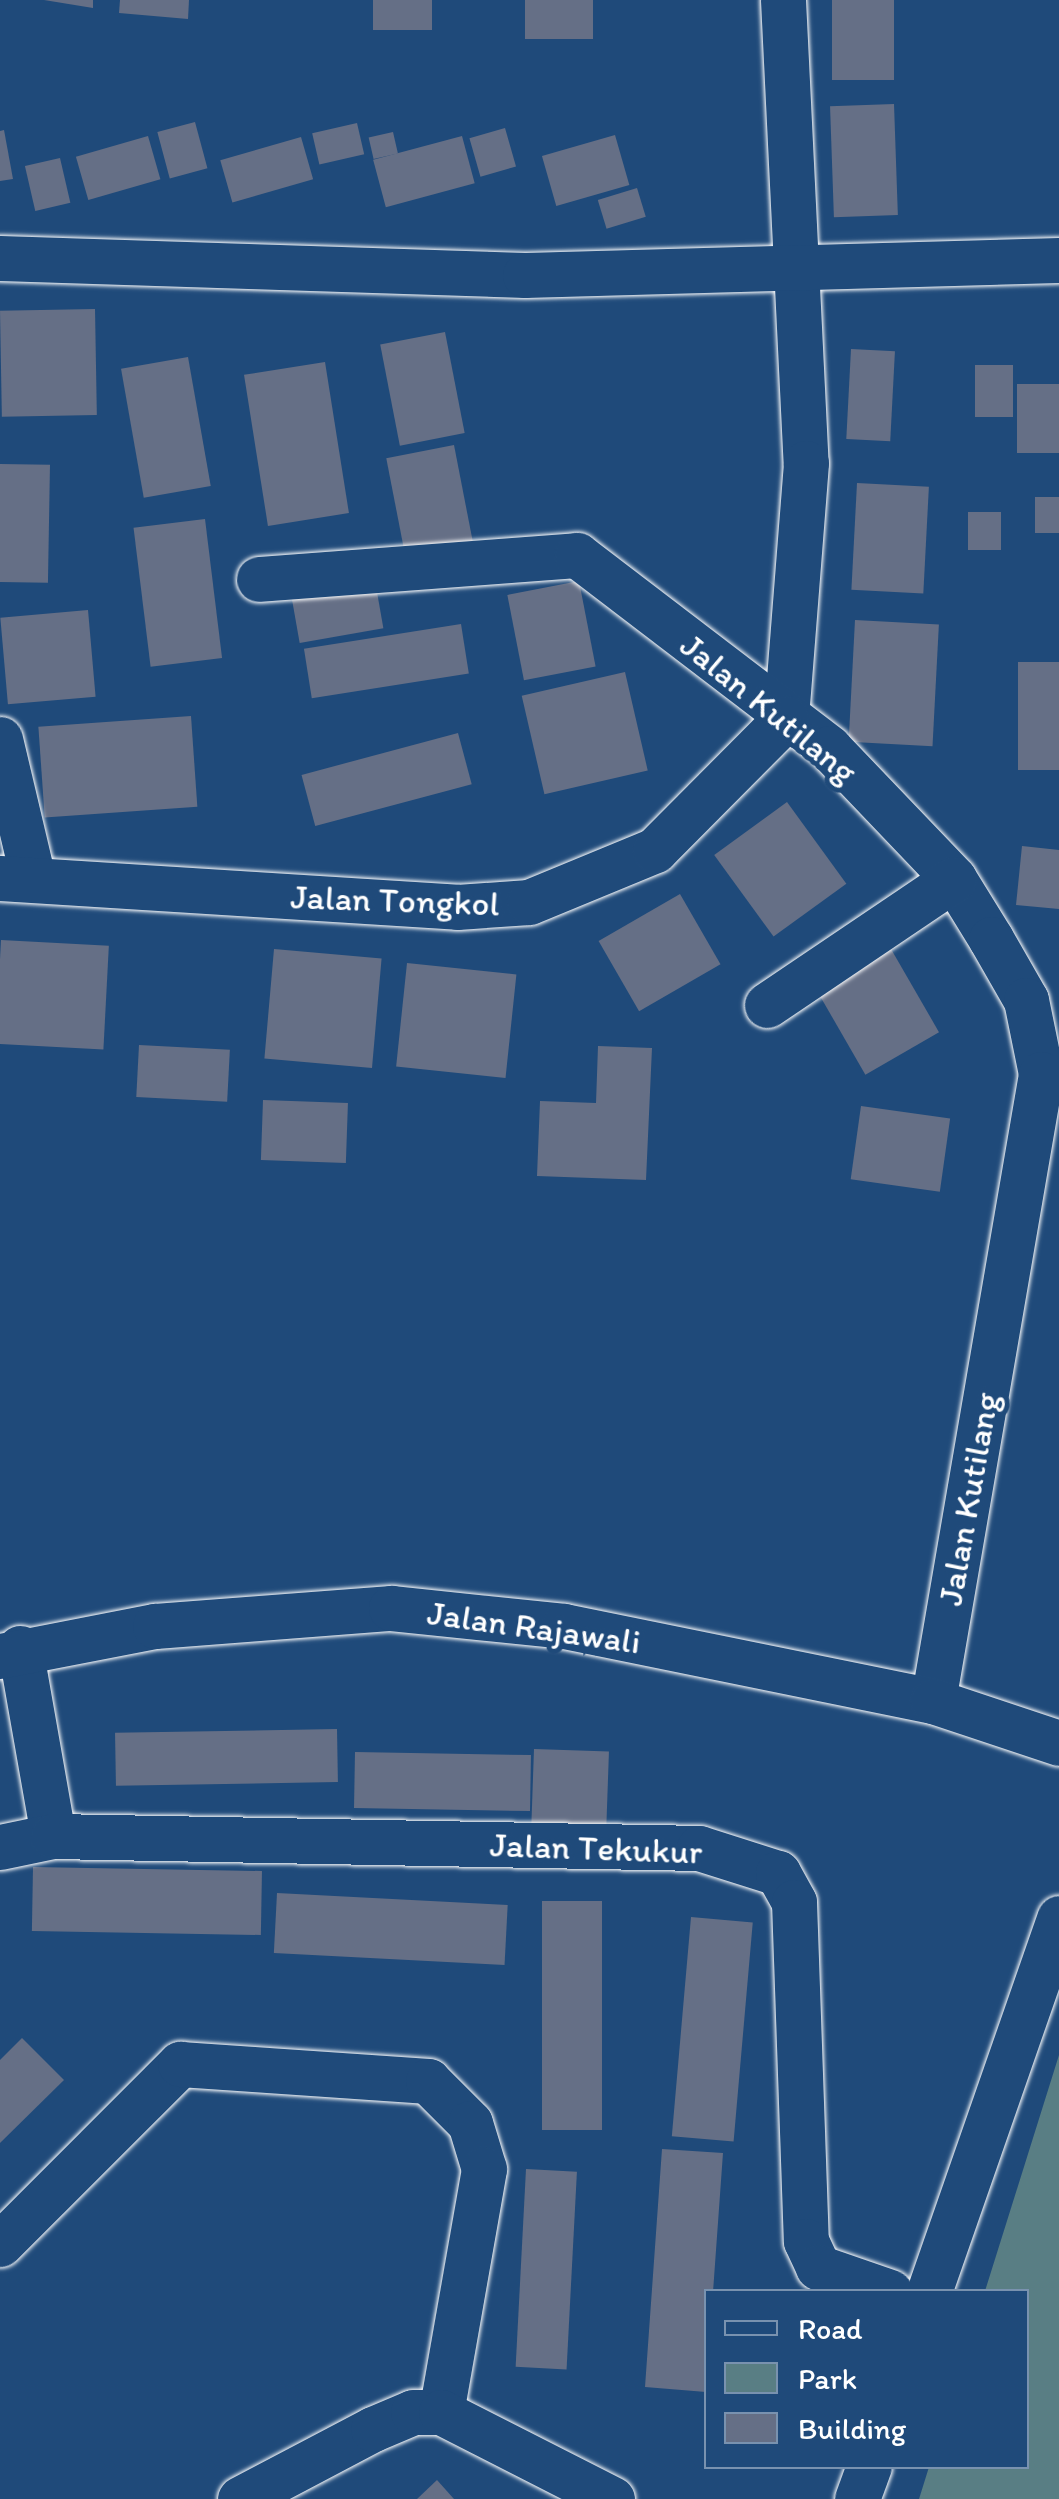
<!DOCTYPE html>
<style>
body{margin:0}
#map{position:relative;width:1059px;height:2499px;overflow:hidden;background:#1f4a7a;font-family:Itim,sans-serif}
div>[style]{position:absolute}
[style*='--x']{left:calc(var(--x)*1px);top:calc(var(--y)*1px);width:calc(var(--w)*1px);rotate:calc(var(--a)*1deg)}
.green>*{inset:0;background:#597e84}
.building>*{inset:0;background:#656f86;transform-origin:0 0}
.roads{filter:drop-shadow(0 0 2px #fff) drop-shadow(0 0 2px #fff)}
.minor>*{height:45px;margin:-22.5px;padding:0 22.5px;transform-origin:22.5px;border-radius:22.5px;background:#1f4a7a}
span{translate:-50% -50%;white-space:nowrap;text-align:center;line-height:1.15;-webkit-text-stroke:10px #1f4a7a;paint-order:stroke}
.street-label{font-size:35px;color:#fff}
.legend{position:absolute;left:704px;top:2289px;width:325px;height:180px;box-sizing:border-box;background:#1f4a7a;border:2px solid #7992af;margin:0;padding:12px 18px;list-style:none;font-size:30px;color:#fff}
.legend li{display:flex;align-items:center;gap:20px;height:50px}
.legend b{width:50px;border:2px solid #7992af}
</style>
<div id="map">
<div class="green">
<div style="clip-path:polygon(1059px 2055px,1059px 2499px,919px 2499px,929px 2467px,1026px 2466px,1026px 2292px,985px 2291px)"></div>
</div>
<div class="building">
<div style="clip-path:polygon(44px 0,93px 0,93px 8px)"></div>
<div style="clip-path:polygon(120px 0,189px 0,188px 19px,119px 13px)"></div>
<div style="left:373px;top:0;width:59px;height:30px"></div>
<div style="left:525px;top:0;width:68px;height:39px"></div>
<div style="left:832px;top:0;width:62px;height:80px"></div>
<div style="left:894px;top:104px;width:111px;height:64px;rotate:88deg"></div>
<div style="left:195px;top:122px;width:48px;height:39px;rotate:75deg"></div>
<div style="left:357px;top:123px;width:32px;height:46px;rotate:77deg"></div>
<div style="left:505px;top:128px;width:40px;height:37px;rotate:74deg"></div>
<div style="clip-path:polygon(4px 130px,13px 179px,0 181px,0 131px)"></div>
<div style="left:393px;top:132px;width:22px;height:25px;rotate:77deg"></div>
<div style="left:615px;top:135px;width:52px;height:76px;rotate:74deg"></div>
<div style="left:148px;top:136px;width:45px;height:75px;rotate:74deg"></div>
<div style="left:462px;top:136px;width:49px;height:92px;rotate:75deg"></div>
<div style="left:301px;top:137px;width:44px;height:84px;rotate:74deg"></div>
<div style="left:60px;top:158px;width:46px;height:36px;rotate:77deg"></div>
<div style="left:637px;top:188px;width:30px;height:41px;rotate:73deg"></div>
<div style="left:95px;top:309px;width:106px;height:95px;rotate:89deg"></div>
<div style="left:445px;top:332px;width:103px;height:66px;rotate:79deg"></div>
<div style="left:851px;top:349px;width:44px;height:90px;rotate:3deg"></div>
<div style="left:188px;top:357px;width:131px;height:68px;rotate:80deg"></div>
<div style="left:325px;top:362px;width:153px;height:82px;rotate:81deg"></div>
<div style="left:975px;top:365px;width:38px;height:52px"></div>
<div style="left:1059px;top:384px;width:69px;height:42px;rotate:90deg"></div>
<div style="left:454px;top:445px;width:103px;height:69px;rotate:79deg"></div>
<div style="left:0;top:464px;width:50px;height:118px;rotate:1deg"></div>
<div style="left:857px;top:483px;width:72px;height:107px;rotate:3deg"></div>
<div style="left:1035px;top:497px;width:24px;height:36px"></div>
<div style="left:968px;top:512px;width:33px;height:38px"></div>
<div style="left:205px;top:519px;width:140px;height:72px;rotate:83deg"></div>
<div style="left:374px;top:575px;width:54px;height:85px;rotate:80deg"></div>
<div style="left:579px;top:581px;width:87px;height:73px;rotate:79deg"></div>
<div style="left:88px;top:610px;width:87px;height:88px;rotate:85deg"></div>
<div style="left:855px;top:620px;width:84px;height:122px;rotate:3deg"></div>
<div style="left:461px;top:624px;width:50px;height:159px;rotate:81deg"></div>
<div style="left:1018px;top:662px;width:41px;height:108px"></div>
<div style="left:625px;top:672px;width:101px;height:106px;rotate:77deg"></div>
<div style="left:191px;top:716px;width:91px;height:153px;rotate:86deg"></div>
<div style="left:458px;top:733px;width:53px;height:162px;rotate:75deg"></div>
<div style="left:787px;top:802px;width:101px;height:90px;rotate:54deg"></div>
<div style="clip-path:polygon(1022px 846px,1059px 850px,1059px 909px,1016px 905px)"></div>
<div style="left:680px;top:894px;width:81px;height:94px;rotate:60deg"></div>
<div style="left:1px;top:940px;width:108px;height:104px;rotate:3deg"></div>
<div style="left:274px;top:949px;width:108px;height:110px;rotate:5deg"></div>
<div style="left:891px;top:949px;width:96px;height:85px;rotate:60deg"></div>
<div style="left:407px;top:963px;width:110px;height:104px;rotate:6deg"></div>
<div style="left:139px;top:1045px;width:91px;height:52px;rotate:3deg"></div>
<div style="clip-path:polygon(598px 1046px,652px 1048px,646px 1180px,537px 1176px,540px 1101px,596px 1103px)"></div>
<div style="left:263px;top:1100px;width:85px;height:60px;rotate:2deg"></div>
<div style="left:861px;top:1106px;width:90px;height:74px;rotate:8deg"></div>
<div style="left:337px;top:1729px;width:53px;height:222px;rotate:89deg"></div>
<div style="left:534px;top:1749px;width:75px;height:86px;rotate:2deg"></div>
<div style="left:355px;top:1752px;width:176px;height:56px;rotate:1deg"></div>
<div style="left:33px;top:1867px;width:229px;height:64px;rotate:1deg"></div>
<div style="left:277px;top:1893px;width:231px;height:60px;rotate:3deg"></div>
<div style="left:542px;top:1901px;width:60px;height:229px"></div>
<div style="left:691px;top:1917px;width:62px;height:220px;rotate:5deg"></div>
<div style="clip-path:polygon(22px 2038px,64px 2080px,0 2143px,0 2060px)"></div>
<div style="clip-path:polygon(662px 2149px,723px 2153px,713px 2292px,706px 2292px,706px 2392px,645px 2387px)"></div>
<div style="left:526px;top:2169px;width:51px;height:198px;rotate:3deg"></div>
<div style="clip-path:polygon(437px 2480px,454px 2499px,417px 2499px)"></div>
</div>
<div class="roads">
<div class="minor">
<div style="--x:783;--y:0;--w:464;--a:87.2"></div>
<div style="--x:806;--y:463;--w:256;--a:94.5"></div>
<div style="--x:0;--y:258;--w:525;--a:1.85"></div>
<div style="--x:525;--y:275;--w:534;--a:-1.61"></div>
<div style="--x:259;--y:579;--w:319;--a:-4.3"></div>
<div style="--x:577;--y:555;--w:317;--a:37.4"></div>
<div style="--x:829;--y:748;--w:181;--a:46.3"></div>
<div style="--x:954;--y:879;--w:70;--a:58.3"></div>
<div style="--x:991;--y:939;--w:70;--a:60.2"></div>
<div style="--x:1026;--y:1000;--w:76;--a:78.5"></div>
<div style="--x:1041;--y:1074;--w:636;--a:99.77"></div>
<div style="--x:0;--y:739;--w:139;--a:76.7"></div>
<div style="--x:0;--y:878;--w:458;--a:3.6"></div>
<div style="--x:457;--y:907;--w:72;--a:-4"></div>
<div style="--x:529;--y:902;--w:136;--a:-22.4"></div>
<div style="--x:655;--y:850;--w:186;--a:-45.2"></div>
<div style="--x:767;--y:1005;--w:225;--a:-34"></div>
<div style="--x:20;--y:1648;--w:191;--a:80"></div>
<div style="--x:0;--y:1656;--w:158;--a:-11"></div>
<div style="--x:155;--y:1626;--w:237;--a:-4.4"></div>
<div style="--x:391;--y:1608;--w:174;--a:5.9"></div>
<div style="--x:564;--y:1626;--w:377;--a:11.5"></div>
<div style="--x:933;--y:1701;--w:133;--a:18.4"></div>
<div style="--x:0;--y:1847;--w:54;--a:-11.7"></div>
<div style="--x:53;--y:1836;--w:646;--a:1.06"></div>
<div style="--x:699;--y:1848;--w:83;--a:17.6"></div>
<div style="--x:778;--y:1873;--w:33;--a:61"></div>
<div style="--x:794;--y:1902;--w:339;--a:88"></div>
<div style="--x:806;--y:2241;--w:29;--a:65"></div>
<div style="--x:818;--y:2267;--w:76;--a:19.1"></div>
<div style="--x:0;--y:2244;--w:255;--a:-45"></div>
<div style="--x:180;--y:2064;--w:249;--a:3.9"></div>
<div style="--x:428;--y:2081;--w:59;--a:45"></div>
<div style="--x:470;--y:2123;--w:48;--a:73.1"></div>
<div style="--x:484;--y:2169;--w:247;--a:100"></div>
<div style="--x:929;--y:2292;--w:396;--a:-70.8"></div>
<div style="--x:240;--y:2499;--w:150;--a:-27.8"></div>
<div style="--x:373;--y:2429;--w:43;--a:-23"></div>
<div style="--x:413;--y:2412;--w:28;--a:0"></div>
<div style="--x:441;--y:2412;--w:192;--a:27"></div>
<div style="--x:857;--y:2499;--w:35;--a:-70"></div>
</div>
</div>
<div class="street-label">
<span style="left:769px;top:708px;rotate:39deg">Jalan Kutilang</span>
<span style="left:395px;top:900px;rotate:2deg">Jalan Tongkol</span>
<span style="left:968px;top:1499px;rotate:-80deg">Jalan Kutilang</span>
<span style="left:534px;top:1627px;rotate:8deg">Jalan Rajawali</span>
<span style="left:596px;top:1848px;rotate:2deg">Jalan Tekukur</span>
</div>
<ul class="legend">
<li><b style="height:12px;background:#1f4a7a"></b>Road</li>
<li><b style="height:28px;background:#597e84"></b>Park</li>
<li><b style="height:28px;background:#656f86"></b>Building</li>
</ul>
</div>
